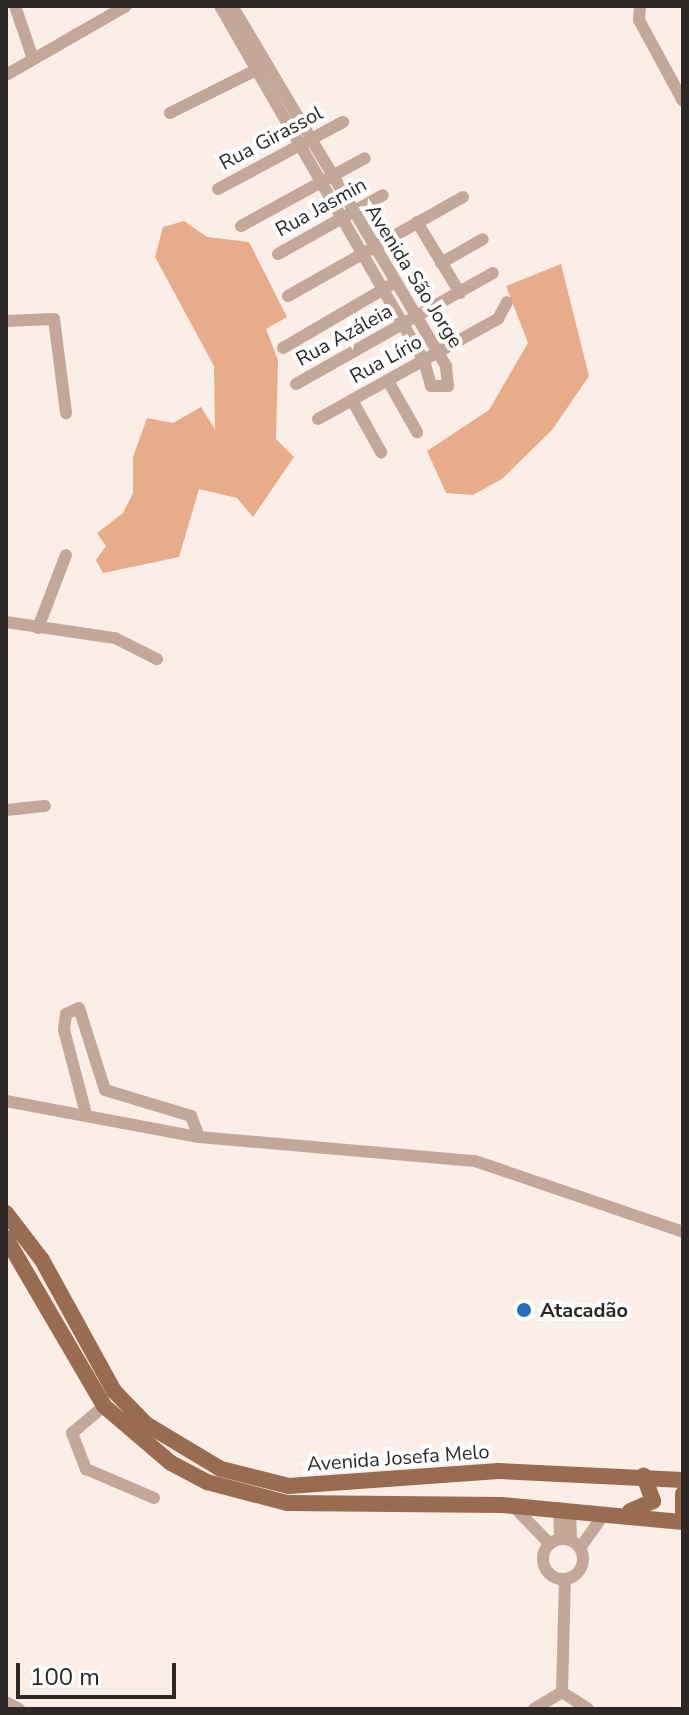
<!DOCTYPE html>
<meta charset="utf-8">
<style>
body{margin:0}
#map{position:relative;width:689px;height:1715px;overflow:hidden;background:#fbeee7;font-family:"Nunito Sans",sans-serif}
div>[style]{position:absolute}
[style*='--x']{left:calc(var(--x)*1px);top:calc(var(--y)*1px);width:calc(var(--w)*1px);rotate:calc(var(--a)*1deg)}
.forest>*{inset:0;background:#e7ac8a}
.minor>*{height:12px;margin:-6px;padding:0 6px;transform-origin:6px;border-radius:6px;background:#c3a89a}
.minor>.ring{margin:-6px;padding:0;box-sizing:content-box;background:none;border:12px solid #c3a89a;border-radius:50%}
.major>*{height:16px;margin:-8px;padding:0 8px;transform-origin:8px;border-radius:8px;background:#996b50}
.dots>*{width:22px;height:22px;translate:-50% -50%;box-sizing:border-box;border:4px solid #fefefe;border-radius:50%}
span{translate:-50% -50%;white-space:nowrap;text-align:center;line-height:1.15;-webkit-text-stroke:8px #fefefe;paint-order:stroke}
.street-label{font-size:20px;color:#2d2825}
.poi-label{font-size:20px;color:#2d2825;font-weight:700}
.left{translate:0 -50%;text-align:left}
.frame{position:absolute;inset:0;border:8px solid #2d2825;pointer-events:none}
.scale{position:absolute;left:16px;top:1663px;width:160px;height:36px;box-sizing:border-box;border:4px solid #2d2825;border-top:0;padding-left:10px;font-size:24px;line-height:28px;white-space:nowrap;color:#2d2825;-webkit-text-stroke:6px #fefefe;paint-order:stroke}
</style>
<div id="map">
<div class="forest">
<div style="clip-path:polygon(184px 221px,207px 237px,249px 242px,287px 317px,266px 329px,278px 360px,276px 439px,294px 457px,253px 517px,237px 498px,199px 489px,179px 557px,103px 573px,96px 560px,106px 546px,97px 533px,123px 513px,133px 493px,133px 457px,147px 418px,173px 423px,201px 407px,215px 429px,214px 366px,155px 257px,163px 227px)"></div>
<div style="clip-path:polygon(561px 264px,589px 376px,552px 430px,502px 479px,473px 495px,446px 493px,427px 451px,489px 410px,528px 343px,506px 286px)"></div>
</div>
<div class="minor">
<div style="--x:15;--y:6;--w:56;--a:71.2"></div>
<div style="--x:220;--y:6;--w:409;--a:60.1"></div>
<div style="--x:424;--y:361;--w:26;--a:74"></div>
<div style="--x:431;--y:386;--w:17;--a:0"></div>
<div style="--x:448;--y:386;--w:20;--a:-96"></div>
<div style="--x:446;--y:366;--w:419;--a:-120.7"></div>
<div style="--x:640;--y:6;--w:14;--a:94"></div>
<div style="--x:639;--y:20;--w:92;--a:61.5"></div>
<div style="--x:6;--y:75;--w:138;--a:-29.9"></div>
<div style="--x:170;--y:113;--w:98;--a:-26.6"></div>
<div style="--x:218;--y:189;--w:142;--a:-28.2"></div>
<div style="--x:417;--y:222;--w:83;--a:58.8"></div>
<div style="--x:241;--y:226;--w:141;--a:-28.7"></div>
<div style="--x:278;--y:254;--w:120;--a:-29.3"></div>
<div style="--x:441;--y:263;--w:48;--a:-29.7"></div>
<div style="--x:288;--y:296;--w:201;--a:-29.5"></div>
<div style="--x:6;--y:321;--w:48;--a:-2.4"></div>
<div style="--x:54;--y:319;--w:95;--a:82.7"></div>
<div style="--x:283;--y:348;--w:123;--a:-30.3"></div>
<div style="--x:388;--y:381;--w:59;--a:60.4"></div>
<div style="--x:296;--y:384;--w:226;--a:-29.4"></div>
<div style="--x:352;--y:400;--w:60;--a:60.9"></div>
<div style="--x:318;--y:419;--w:206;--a:-29.1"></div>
<div style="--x:498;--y:319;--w:19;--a:-62"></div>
<div style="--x:6;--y:622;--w:110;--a:8.4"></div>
<div style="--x:115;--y:638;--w:47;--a:26.6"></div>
<div style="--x:38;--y:628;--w:78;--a:-69"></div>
<div style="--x:6;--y:810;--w:39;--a:-6"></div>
<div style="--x:6;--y:1101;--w:196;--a:10.6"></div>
<div style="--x:199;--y:1137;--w:277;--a:5"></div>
<div style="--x:475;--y:1161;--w:220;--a:18.8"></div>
<div style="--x:85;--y:1110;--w:83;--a:-104.7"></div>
<div style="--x:64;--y:1030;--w:16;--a:-83"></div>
<div style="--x:66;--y:1014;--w:14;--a:-25"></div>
<div style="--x:79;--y:1008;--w:86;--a:72.4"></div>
<div style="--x:105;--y:1090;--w:90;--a:16.8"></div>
<div style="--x:191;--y:1116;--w:22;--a:69"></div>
<div style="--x:104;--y:1406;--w:42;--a:139.8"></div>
<div style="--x:72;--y:1433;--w:39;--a:69"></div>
<div style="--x:86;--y:1469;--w:74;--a:23.1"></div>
<div style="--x:513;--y:1506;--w:52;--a:45.8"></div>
<div style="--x:559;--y:1508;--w:31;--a:88"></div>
<div style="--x:570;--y:1510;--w:30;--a:88"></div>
<div class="ring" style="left:543px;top:1539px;width:28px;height:28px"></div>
<div style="--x:580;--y:1548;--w:43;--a:-54.5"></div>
<div style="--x:562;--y:1692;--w:113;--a:-88.5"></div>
<div style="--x:6;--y:1702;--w:15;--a:28"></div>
<div style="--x:534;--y:1709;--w:33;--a:-31"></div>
<div style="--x:562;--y:1692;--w:31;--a:33"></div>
</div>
<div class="major">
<div style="--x:6;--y:1213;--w:59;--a:52.5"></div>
<div style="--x:42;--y:1260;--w:149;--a:61.2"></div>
<div style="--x:114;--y:1391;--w:46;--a:45.9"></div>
<div style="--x:146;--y:1424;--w:87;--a:31"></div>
<div style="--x:221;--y:1469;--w:70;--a:14"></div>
<div style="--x:289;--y:1486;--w:210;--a:-4.1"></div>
<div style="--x:498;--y:1471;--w:185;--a:2.8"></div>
<div style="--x:6;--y:1238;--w:194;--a:59.7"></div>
<div style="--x:104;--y:1406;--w:88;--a:40.4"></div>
<div style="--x:171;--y:1463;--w:41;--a:27.8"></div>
<div style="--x:207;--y:1482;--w:83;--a:14.7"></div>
<div style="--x:287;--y:1503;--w:215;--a:0.5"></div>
<div style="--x:502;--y:1505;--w:182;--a:5.4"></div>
<div style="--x:683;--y:1494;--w:21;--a:90"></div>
<div style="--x:630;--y:1511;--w:25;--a:-23"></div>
<div style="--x:653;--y:1501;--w:27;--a:-110"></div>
</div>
<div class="dots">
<div style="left:524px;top:1310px;background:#286dbd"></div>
</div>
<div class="street-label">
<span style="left:271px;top:138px;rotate:-28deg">Rua Girassol</span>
<span style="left:321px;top:207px;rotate:-29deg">Rua Jasmin</span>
<span style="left:414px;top:276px;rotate:58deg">Avenida São Jorge</span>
<span style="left:344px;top:335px;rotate:-29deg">Rua Azáleia</span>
<span style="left:386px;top:359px;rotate:-29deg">Rua Lírio</span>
<span style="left:398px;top:1458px;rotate:-4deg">Avenida Josefa Melo</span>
</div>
<div class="poi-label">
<span class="left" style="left:540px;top:1310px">Atacadão</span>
</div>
<div class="frame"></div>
<div class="scale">100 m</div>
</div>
